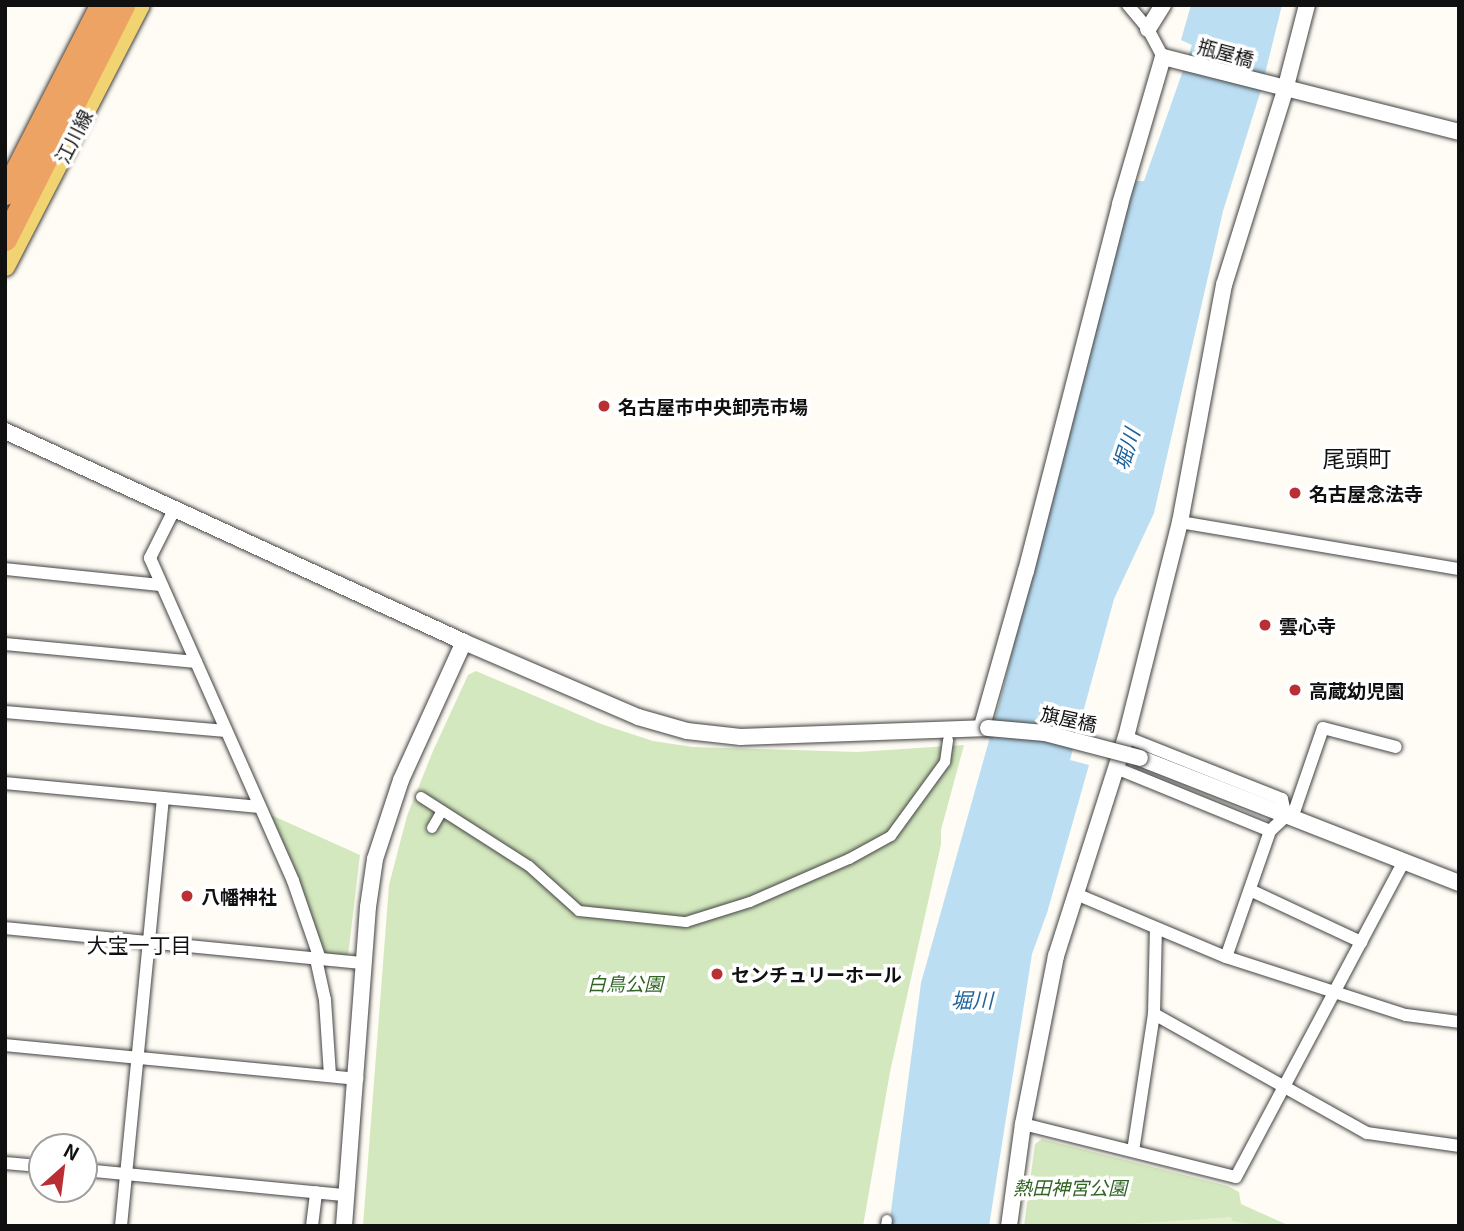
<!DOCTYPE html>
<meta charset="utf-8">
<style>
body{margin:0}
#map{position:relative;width:1464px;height:1231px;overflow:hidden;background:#fefcf4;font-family:Georgia,"Noto Sans JP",serif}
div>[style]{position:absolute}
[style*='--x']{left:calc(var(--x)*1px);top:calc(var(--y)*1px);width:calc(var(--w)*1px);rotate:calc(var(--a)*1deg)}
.green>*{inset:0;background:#d3e8be}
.pitch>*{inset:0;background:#e4efcf}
.water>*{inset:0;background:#bbdef3}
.roads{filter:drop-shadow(0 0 2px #434343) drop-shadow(0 0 2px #434343)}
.pedestrian>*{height:10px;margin:-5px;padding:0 5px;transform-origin:5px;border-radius:5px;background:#fff}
.minor>*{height:12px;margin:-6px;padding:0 6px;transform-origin:6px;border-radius:6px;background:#fff}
.tertiary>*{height:16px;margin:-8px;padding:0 8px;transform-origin:8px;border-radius:8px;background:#fff}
.primary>*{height:19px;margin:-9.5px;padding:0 9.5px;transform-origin:9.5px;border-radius:9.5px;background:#f1d371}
.motorway>*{height:23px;margin:-11.5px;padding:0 11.5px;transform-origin:11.5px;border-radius:11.5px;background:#eca364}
.bridges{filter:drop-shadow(0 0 2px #434343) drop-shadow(0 0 2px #434343)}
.tertiary-bridge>*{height:16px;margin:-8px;padding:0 8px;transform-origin:8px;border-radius:8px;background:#fff}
.dots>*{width:19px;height:19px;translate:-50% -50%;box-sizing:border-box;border:4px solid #fff;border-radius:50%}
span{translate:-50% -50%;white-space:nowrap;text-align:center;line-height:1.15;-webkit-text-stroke:7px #fff;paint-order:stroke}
.street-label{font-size:19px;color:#101010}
.poi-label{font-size:19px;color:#101010;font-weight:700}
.left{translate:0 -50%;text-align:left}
.park-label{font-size:19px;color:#306523;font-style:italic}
.water-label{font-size:21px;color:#1f649c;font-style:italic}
.neighbourhood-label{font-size:21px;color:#101010}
.quarter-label{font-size:23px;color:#101010}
.frame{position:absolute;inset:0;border:7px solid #101010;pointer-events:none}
.north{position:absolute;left:28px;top:1133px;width:70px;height:70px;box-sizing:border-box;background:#fff;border:2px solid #9f9f9f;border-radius:50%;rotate:28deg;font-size:19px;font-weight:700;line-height:28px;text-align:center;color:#101010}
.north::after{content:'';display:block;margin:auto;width:24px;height:32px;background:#b92f34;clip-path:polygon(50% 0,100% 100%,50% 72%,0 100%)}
</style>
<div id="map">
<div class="green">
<div style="clip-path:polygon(476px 671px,601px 724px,653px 741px,693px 747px,857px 752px,964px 745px,941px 830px,941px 844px,890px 1072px,863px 1226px,363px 1226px,389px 885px,407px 816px,433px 751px,468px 675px)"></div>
<div style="clip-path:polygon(271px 815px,360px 855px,348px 956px,323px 953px,298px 876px)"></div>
<div style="clip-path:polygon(1042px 1139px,1228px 1186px,1239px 1192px,1241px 1204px,1290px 1226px,1024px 1226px,1035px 1144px)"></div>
</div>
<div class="pitch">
<div style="clip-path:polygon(1231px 1217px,1232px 1221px,1265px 1226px,1101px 1226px)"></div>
</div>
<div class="water">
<div style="clip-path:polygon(1191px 5px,1282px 5px,1261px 90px,1223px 211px,1154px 513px,1114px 599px,1070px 760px,1089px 765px,1047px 913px,1032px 954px,989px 1226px,889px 1226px,921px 983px,999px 705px,1054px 480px,1134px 181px,1144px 181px,1192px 45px,1181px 40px)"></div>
</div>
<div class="roads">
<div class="pedestrian">
<div style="--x:421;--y:797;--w:128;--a:32.6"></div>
<div style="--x:529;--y:866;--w:67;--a:42"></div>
<div style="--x:579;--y:911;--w:108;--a:5.9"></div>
<div style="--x:686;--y:922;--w:67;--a:-17.4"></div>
<div style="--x:750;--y:902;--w:108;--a:-23.5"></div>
<div style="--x:849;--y:859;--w:48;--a:-28.7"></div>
<div style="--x:891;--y:836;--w:92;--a:-53.9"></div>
<div style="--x:945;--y:762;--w:22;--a:-82"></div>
<div style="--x:432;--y:828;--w:20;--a:-60"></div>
<div style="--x:886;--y:1226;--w:6;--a:-81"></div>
</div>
<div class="minor">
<div style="--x:1128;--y:5;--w:31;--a:50"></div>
<div style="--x:1148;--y:29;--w:32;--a:62"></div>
<div style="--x:175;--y:508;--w:56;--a:116.6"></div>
<div style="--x:150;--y:558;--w:353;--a:66.1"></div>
<div style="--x:293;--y:881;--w:83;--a:70.9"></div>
<div style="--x:1180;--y:522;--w:283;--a:9.6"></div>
<div style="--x:5;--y:569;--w:157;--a:5.9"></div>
<div style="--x:5;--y:644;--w:192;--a:5.4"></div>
<div style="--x:5;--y:712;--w:222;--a:4.9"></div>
<div style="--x:1126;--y:737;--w:168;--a:21.7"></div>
<div style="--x:1282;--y:799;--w:17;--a:77"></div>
<div style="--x:1286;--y:816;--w:22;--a:137"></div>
<div style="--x:1270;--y:831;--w:133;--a:109.2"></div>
<div style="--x:1116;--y:768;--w:166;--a:22.2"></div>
<div style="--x:5;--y:783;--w:255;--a:5.4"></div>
<div style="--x:1292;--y:818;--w:95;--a:-71"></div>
<div style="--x:1323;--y:728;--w:75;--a:14.6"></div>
<div style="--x:1250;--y:890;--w:123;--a:25.1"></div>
<div style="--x:1076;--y:894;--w:163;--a:22.8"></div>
<div style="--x:1226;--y:957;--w:189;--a:17.9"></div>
<div style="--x:1406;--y:1015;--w:53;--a:7.5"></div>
<div style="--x:5;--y:928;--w:360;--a:5.6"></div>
<div style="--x:316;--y:959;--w:42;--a:77.6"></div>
<div style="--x:325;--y:1000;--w:76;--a:86.2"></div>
<div style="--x:1154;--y:1014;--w:244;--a:29.2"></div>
<div style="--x:1367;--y:1133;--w:93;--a:8"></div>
<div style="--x:5;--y:1045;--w:354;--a:5.5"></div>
<div style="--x:1023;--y:1124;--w:219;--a:14"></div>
<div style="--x:1236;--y:1177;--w:356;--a:-62"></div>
<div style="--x:1133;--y:1151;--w:139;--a:-81.3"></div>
<div style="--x:1154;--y:1014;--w:86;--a:-88.7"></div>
<div style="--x:5;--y:1163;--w:37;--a:5"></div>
<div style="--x:84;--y:1170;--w:263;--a:5.5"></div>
<div style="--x:121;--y:1226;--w:430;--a:-84.4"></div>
<div style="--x:312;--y:1226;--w:34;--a:-83"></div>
</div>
<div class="tertiary">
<div style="--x:1148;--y:29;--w:28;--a:-58"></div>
<div style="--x:5;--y:431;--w:505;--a:24.69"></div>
<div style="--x:464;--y:642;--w:189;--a:23.3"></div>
<div style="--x:638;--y:717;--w:51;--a:15.9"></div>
<div style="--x:687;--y:731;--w:54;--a:6.3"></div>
<div style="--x:741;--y:737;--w:247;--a:-2.1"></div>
<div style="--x:982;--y:726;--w:161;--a:-74.2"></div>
<div style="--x:1026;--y:571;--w:379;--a:-75.6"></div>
<div style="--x:1120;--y:204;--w:153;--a:-73.7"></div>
<div style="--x:1163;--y:57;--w:305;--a:14.2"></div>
<div style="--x:1140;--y:758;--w:343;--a:21.4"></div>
<div style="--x:344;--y:1226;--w:320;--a:-85.7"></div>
<div style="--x:368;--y:907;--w:49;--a:-81.7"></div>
<div style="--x:375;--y:859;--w:83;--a:-71.8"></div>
<div style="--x:401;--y:780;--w:152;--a:-65.5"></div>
<div style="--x:1009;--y:1226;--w:103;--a:-82.2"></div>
<div style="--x:1023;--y:1124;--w:171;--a:-78.9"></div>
<div style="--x:1056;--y:956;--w:230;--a:-72.3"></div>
<div style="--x:1126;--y:737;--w:222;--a:-75.9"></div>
<div style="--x:1180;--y:522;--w:241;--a:-79.5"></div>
<div style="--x:1224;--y:285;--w:204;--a:-72.6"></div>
<div style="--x:1285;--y:90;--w:88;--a:-75.5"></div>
</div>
<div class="primary">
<div style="--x:5;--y:266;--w:294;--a:-62.7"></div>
</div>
<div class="motorway">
<div style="--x:5;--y:193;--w:211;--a:-62.9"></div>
<div style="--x:5;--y:239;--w:262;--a:-63.2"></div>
</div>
</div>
<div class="bridges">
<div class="tertiary-bridge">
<div style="--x:988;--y:728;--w:57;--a:5"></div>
<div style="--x:1045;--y:733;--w:98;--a:14.7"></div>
</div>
</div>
<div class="dots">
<div style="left:604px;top:406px;background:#b92f34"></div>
<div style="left:1295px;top:493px;background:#b92f34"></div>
<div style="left:1265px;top:625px;background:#b92f34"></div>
<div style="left:1295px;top:690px;background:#b92f34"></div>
<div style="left:187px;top:896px;background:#b92f34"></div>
<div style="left:717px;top:974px;background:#b92f34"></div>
</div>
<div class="street-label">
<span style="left:1226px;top:52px;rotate:15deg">瓶屋橋</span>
<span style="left:73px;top:136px;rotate:-63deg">江川線</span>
<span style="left:1069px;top:718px;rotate:12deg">旗屋橋</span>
</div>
<div class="poi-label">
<span class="left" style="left:618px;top:406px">名古屋市中央卸売市場</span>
<span class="left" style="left:1309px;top:493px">名古屋念法寺</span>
<span class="left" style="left:1279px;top:625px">雲心寺</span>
<span class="left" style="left:1309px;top:690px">高蔵幼児園</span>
<span class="left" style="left:201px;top:896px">八幡神社</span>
<span class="left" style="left:731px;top:974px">センチュリーホール</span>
</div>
<div class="park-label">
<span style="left:625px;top:983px">白鳥公園</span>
<span style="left:1070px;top:1187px">熱田神宮公園</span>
</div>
<div class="water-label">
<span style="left:1125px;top:449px;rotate:-72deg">堀川</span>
<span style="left:972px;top:999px">堀川</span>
</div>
<div class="neighbourhood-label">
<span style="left:139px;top:944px">大宝一丁目</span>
</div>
<div class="quarter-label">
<span style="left:1357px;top:457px">尾頭町</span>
</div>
<div class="frame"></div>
<div class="north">N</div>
</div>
